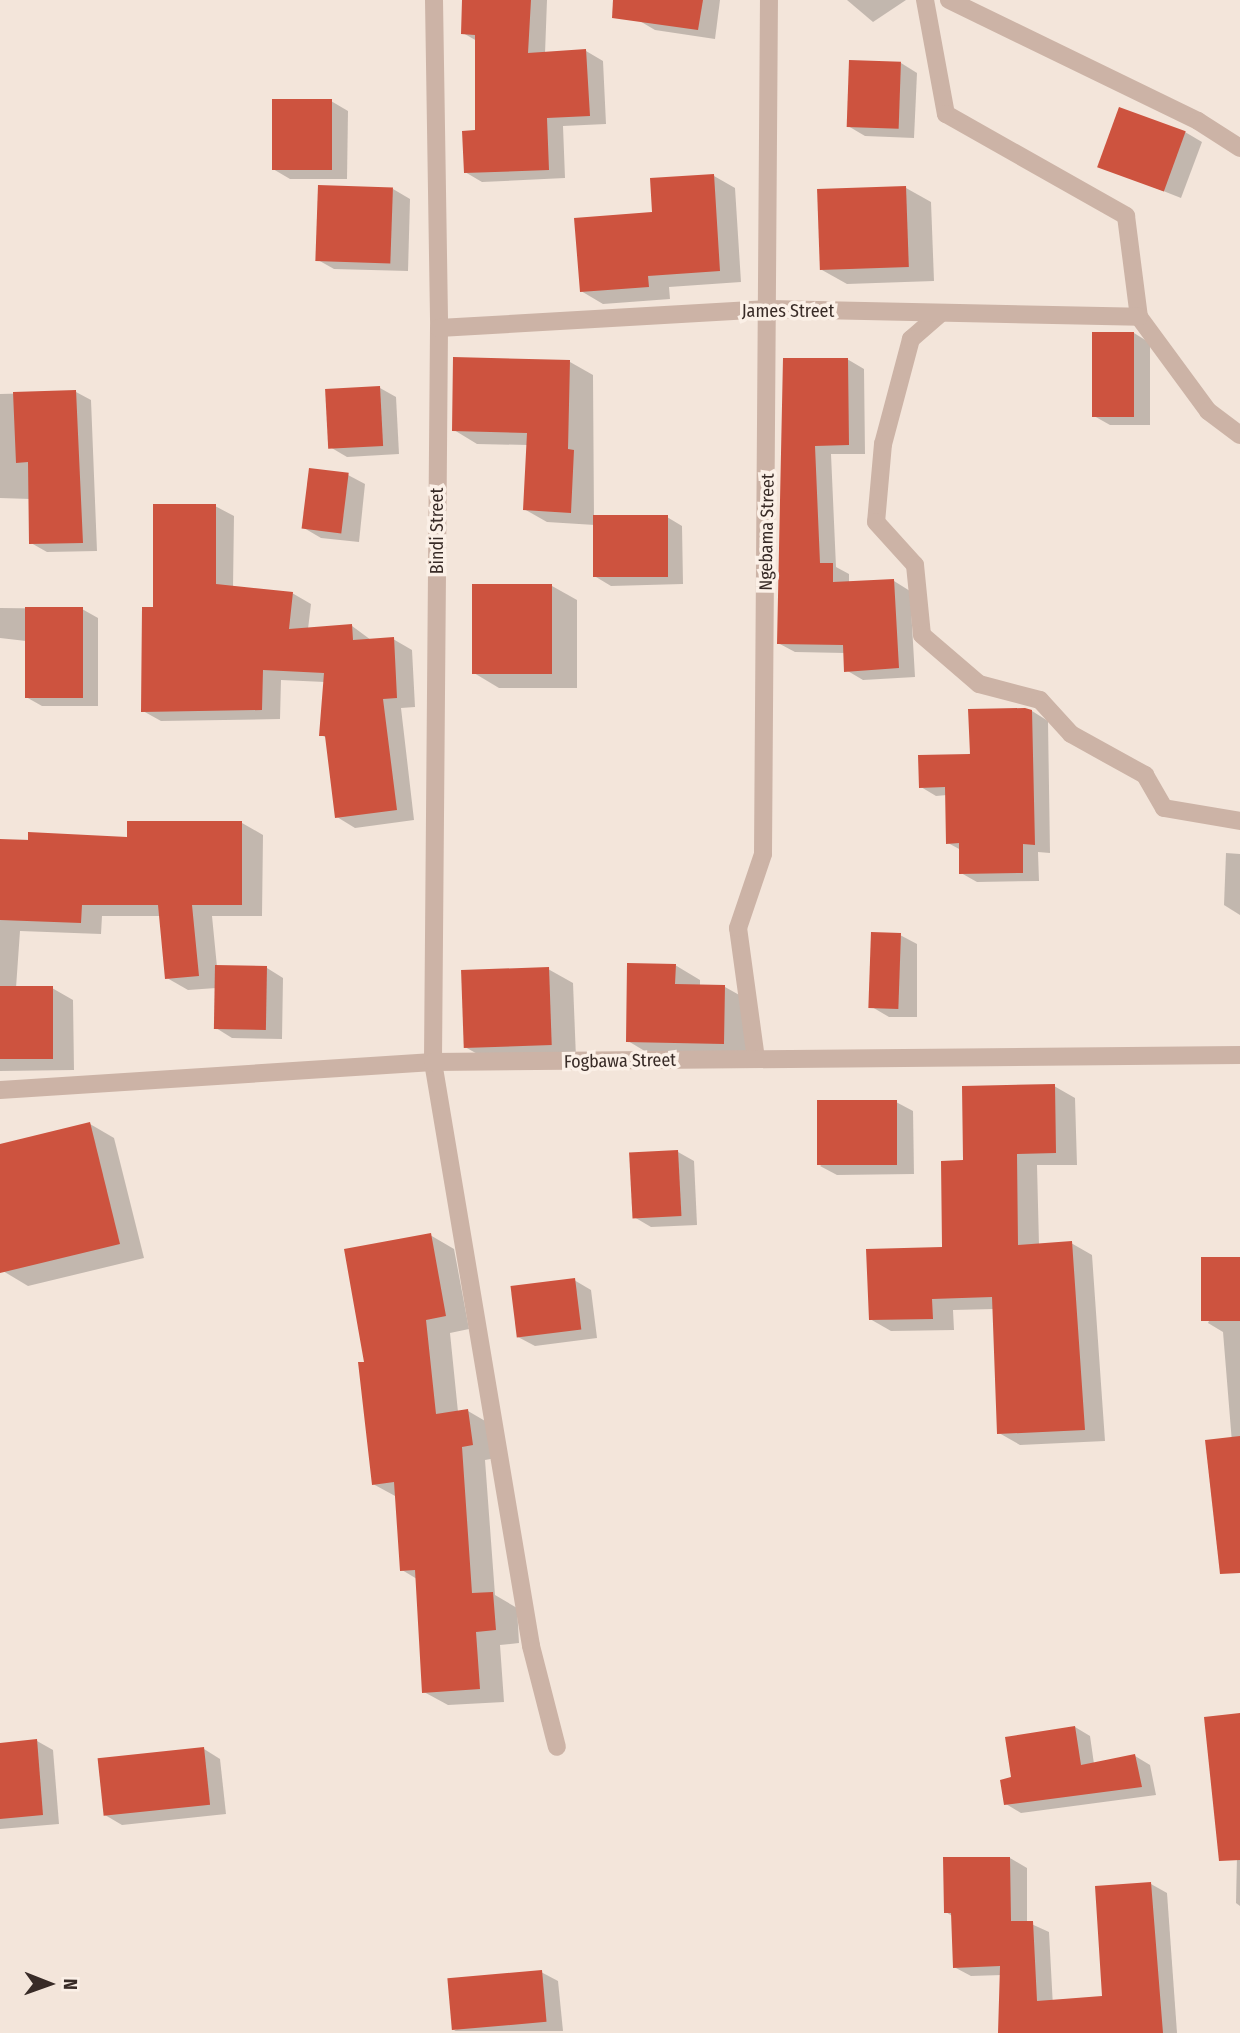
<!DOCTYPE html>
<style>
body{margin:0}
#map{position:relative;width:1240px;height:2033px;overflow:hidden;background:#f3e5da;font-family:"Fira Sans Condensed",sans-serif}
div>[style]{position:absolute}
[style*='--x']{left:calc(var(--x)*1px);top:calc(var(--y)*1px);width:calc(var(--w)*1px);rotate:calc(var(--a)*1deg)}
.shadow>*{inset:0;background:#0003}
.building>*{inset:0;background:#cd533f;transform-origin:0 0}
.minor>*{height:18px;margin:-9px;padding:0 9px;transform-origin:9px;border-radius:9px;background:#ccb3a6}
span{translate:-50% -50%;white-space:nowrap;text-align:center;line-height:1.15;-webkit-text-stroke:7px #fbf0e7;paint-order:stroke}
.street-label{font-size:18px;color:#382b27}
.north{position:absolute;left:14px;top:1949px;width:70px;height:70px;-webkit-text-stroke:5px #fbf0e7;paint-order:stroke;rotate:91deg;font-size:19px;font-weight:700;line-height:28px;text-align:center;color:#382b27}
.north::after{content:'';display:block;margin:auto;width:24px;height:32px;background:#382b27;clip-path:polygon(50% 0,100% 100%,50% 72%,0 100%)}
</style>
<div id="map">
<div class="shadow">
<div style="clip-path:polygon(464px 0,547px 0,545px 54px,586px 51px,603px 61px,606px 124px,563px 126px,565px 178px,482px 182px,465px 172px,477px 132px,477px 41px,463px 33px)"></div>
<div style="clip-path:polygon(641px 0,720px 0,715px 39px,655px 30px,638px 20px)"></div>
<div style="clip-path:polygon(847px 0,906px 0,873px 22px)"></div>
<div style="clip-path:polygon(901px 63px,917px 73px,914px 138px,865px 136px,848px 126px)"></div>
<div style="clip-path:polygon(331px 101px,348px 111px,347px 179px,290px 179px,273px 169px)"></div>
<div style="clip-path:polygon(1185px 132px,1202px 142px,1181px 198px,1100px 166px)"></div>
<div style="clip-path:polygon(714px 176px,735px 188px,741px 282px,669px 287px,670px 299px,603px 304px,581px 291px,654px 214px)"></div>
<div style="clip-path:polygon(906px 188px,931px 202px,934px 281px,847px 284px,822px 270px)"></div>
<div style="clip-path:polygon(393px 189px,410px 199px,408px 271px,334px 269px,318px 260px)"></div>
<div style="clip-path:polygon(1134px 333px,1150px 343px,1150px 425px,1110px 425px,1094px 416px)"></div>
<div style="clip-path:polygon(847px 359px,864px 369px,865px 454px,831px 454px,836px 567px,849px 574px,849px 583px,894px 581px,910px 591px,915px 677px,863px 680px,846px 670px,845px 653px,795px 652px,778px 643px,784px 360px)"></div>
<div style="clip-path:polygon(570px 362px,593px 375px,594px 519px,667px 517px,682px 526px,683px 584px,611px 586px,596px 577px,595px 525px,547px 522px,524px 509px,528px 445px,477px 444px,454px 430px)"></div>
<div style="clip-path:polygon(380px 388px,396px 397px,399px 454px,347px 457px,330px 447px)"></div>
<div style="clip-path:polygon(76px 392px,91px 400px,97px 551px,47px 552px,31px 543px,31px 499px,0 498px,0 394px)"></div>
<div style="clip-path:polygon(348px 475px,365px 484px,359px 542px,321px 538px,304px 528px)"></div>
<div style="clip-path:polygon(215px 506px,234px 516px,233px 588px,292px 593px,311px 604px,308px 629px,352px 626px,371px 640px,393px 639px,412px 650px,415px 707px,401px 708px,414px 820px,355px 828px,337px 817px,327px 738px,321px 735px,325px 682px,281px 680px,280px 719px,161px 721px,143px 711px,155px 609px)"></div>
<div style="clip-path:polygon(552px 586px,577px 600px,577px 688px,499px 688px,474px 673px)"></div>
<div style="clip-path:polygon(0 608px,82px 609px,98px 618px,98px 706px,42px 706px,26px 697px,26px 641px,0 638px)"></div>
<div style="clip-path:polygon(1032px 711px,1048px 721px,1050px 853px,1038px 852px,1039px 881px,977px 882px,961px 873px,961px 850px,948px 843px,947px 795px,936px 796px,921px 787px)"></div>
<div style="clip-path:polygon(242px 823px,263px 835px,262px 916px,212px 916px,217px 967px,267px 968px,283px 978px,282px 1039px,232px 1038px,216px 1028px,216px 988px,188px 990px,167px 978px,160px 916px,102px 916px,101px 934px,20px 931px,16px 988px,52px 988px,73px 1000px,74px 1070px,0 1071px,0 840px,129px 839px)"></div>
<div style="clip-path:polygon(1226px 853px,1240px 854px,1240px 915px,1224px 905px)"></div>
<div style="clip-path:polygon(900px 935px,917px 944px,917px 1017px,889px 1017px,872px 1007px)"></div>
<div style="clip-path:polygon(675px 965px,700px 980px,700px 987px,725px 987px,750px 1001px,749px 1057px,653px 1056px,628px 1041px)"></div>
<div style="clip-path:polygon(548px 969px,573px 983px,576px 1058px,490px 1061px,465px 1047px)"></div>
<div style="clip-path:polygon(1054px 1086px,1075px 1098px,1077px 1165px,1037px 1165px,1039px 1245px,1071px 1243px,1092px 1255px,1105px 1441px,1020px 1445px,999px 1433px,994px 1309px,953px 1310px,954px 1330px,891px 1331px,870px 1319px,944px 1249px,964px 1162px)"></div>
<div style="clip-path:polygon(896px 1102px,913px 1111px,914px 1174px,837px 1175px,820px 1166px)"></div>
<div style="clip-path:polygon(90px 1124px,114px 1138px,144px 1258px,28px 1286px,3px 1271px,0 1258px,0 1146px)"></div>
<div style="clip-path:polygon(678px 1152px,694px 1161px,697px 1225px,651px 1227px,634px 1217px)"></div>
<div style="clip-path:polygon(430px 1235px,454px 1249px,469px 1329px,450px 1333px,458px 1412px,468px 1411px,492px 1425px,496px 1458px,485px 1460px,495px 1595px,517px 1608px,519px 1643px,500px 1645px,504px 1702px,448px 1705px,424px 1692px,417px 1579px,402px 1570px,397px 1497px,373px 1484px,366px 1363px)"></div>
<div style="clip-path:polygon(1240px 1258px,1240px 1541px,1223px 1332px,1208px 1323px)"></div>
<div style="clip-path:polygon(574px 1280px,591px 1290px,597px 1338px,535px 1346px,518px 1337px)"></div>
<div style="clip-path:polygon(1240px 1715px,1240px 1906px,1236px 1903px)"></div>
<div style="clip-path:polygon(1075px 1727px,1090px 1736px,1094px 1764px,1135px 1756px,1150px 1765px,1156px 1795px,1021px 1813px,1006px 1804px)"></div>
<div style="clip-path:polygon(37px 1741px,53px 1750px,59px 1824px,0 1829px,0 1744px)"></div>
<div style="clip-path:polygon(204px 1749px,220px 1759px,226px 1814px,122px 1825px,105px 1815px)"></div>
<div style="clip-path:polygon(1010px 1858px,1027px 1868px,1027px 1922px,1049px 1932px,1053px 2007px,1061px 2033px,999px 2033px,1002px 1975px,971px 1976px,954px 1967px,952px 1916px,946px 1912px)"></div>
<div style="clip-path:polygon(1151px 1884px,1167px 1893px,1177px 2033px,1096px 2033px,1104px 1998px)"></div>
<div style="clip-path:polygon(541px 1972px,558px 1981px,563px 2031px,454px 2031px)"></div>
</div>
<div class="building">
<div style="clip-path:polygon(462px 0,531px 0,528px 53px,586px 49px,590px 116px,547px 118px,549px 170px,464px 173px,462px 131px,475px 130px,475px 35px,461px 34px)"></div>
<div style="clip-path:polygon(613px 0,703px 0,698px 30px,612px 18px)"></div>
<div style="left:849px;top:60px;width:52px;height:67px;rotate:2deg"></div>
<div style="left:272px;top:99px;width:60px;height:71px"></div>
<div style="left:1119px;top:107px;width:71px;height:64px;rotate:20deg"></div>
<div style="clip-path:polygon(714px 174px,720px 271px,648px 276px,649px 287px,580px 292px,574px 218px,652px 212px,650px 178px)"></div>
<div style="left:318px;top:185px;width:75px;height:76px;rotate:2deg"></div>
<div style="left:906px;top:186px;width:81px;height:89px;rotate:88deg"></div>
<div style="left:1092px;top:332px;width:42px;height:85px"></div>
<div style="clip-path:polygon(453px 357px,570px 360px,568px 449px,574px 450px,571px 513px,523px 510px,527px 433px,452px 431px)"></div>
<div style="clip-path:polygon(783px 358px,848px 358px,849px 445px,815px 446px,820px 563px,833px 563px,833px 582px,894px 579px,899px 668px,844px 672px,843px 645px,777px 644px)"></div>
<div style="left:380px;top:386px;width:60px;height:55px;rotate:87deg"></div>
<div style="clip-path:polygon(76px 390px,83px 543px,29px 544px,28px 462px,16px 463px,13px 392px)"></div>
<div style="left:309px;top:468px;width:40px;height:61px;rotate:7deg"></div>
<div style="clip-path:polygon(153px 504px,216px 504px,216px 584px,293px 592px,289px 629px,352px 624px,353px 640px,394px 637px,397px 698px,383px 699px,397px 810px,335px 818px,325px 736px,319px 736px,324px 673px,263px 670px,262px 710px,141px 712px,142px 607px,153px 607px)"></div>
<div style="left:668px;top:515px;width:62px;height:75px;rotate:90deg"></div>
<div style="left:472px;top:584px;width:80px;height:90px"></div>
<div style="left:25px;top:607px;width:58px;height:91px"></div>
<div style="clip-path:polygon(1025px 708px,1032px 710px,1035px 845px,1023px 844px,1023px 873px,959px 874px,959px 843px,946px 844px,945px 787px,919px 788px,918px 755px,970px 754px,968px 709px)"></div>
<div style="clip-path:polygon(127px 821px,242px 821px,242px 905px,192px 905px,199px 976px,165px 979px,158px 905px,82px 905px,81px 923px,0 920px,0 839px,28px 840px,28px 832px,127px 837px)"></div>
<div style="left:871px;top:932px;width:30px;height:76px;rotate:2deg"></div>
<div style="clip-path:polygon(627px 963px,676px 964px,675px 984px,725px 985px,724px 1044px,626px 1042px)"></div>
<div style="left:215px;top:965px;width:52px;height:64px;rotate:1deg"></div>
<div style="left:549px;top:967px;width:78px;height:88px;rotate:88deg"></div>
<div style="left:53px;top:986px;width:73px;height:53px;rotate:90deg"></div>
<div style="clip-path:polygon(1055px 1084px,1056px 1153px,1017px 1154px,1018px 1245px,1072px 1241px,1085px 1430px,997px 1434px,992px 1297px,932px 1299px,933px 1319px,869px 1320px,866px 1249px,942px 1247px,941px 1161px,963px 1160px,962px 1086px)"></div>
<div style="left:897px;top:1100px;width:65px;height:80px;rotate:90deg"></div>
<div style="clip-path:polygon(90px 1122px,120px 1244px,0 1273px,0 1144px)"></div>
<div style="left:678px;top:1150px;width:66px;height:49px;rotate:87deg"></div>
<div style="clip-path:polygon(431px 1233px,446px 1316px,426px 1320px,436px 1414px,468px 1409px,473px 1445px,462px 1447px,472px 1593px,493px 1592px,496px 1630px,476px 1632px,480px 1689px,422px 1693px,415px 1570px,400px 1571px,394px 1482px,372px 1485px,358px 1362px,364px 1362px,344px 1249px)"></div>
<div style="left:1240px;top:1257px;width:64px;height:39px;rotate:90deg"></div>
<div style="left:575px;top:1278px;width:52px;height:65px;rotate:83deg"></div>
<div style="clip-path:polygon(1240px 1436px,1240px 1573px,1220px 1574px,1205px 1440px)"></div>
<div style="clip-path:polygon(1240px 1713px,1240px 1860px,1219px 1861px,1204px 1717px)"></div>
<div style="clip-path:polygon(1075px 1726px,1081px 1765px,1135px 1754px,1142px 1787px,1004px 1805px,1000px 1780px,1011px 1777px,1005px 1737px)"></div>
<div style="clip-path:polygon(37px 1739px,43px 1815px,0 1819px,0 1743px)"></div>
<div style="left:204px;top:1747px;width:58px;height:107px;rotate:84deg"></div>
<div style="clip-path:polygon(943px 1857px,1010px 1857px,1011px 1921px,1033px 1921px,1037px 2001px,1102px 1996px,1095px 1886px,1151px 1882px,1163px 2033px,998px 2033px,1000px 1966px,953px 1968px,951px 1913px,944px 1913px)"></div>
<div style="left:542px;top:1970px;width:52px;height:95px;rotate:85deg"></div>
</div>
<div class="minor">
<div style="--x:434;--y:0;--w:328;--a:89.1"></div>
<div style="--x:439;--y:328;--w:734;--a:90.47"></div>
<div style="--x:433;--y:1062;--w:592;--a:80.47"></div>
<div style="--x:531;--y:1646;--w:104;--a:75.6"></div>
<div style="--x:925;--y:0;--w:116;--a:79.6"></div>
<div style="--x:946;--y:114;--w:207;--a:29.5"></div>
<div style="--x:1126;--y:216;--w:102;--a:82.7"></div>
<div style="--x:1139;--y:317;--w:117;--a:53.7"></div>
<div style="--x:1208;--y:411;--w:40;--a:37"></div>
<div style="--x:949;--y:0;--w:277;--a:25.9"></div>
<div style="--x:1198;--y:121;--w:50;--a:32.7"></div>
<div style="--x:941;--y:313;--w:40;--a:139"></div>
<div style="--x:911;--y:339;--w:109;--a:104.9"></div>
<div style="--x:883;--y:444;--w:78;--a:95.1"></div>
<div style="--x:876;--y:522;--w:58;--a:47.8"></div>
<div style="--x:915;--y:565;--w:70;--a:84.3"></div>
<div style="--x:922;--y:635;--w:75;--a:40.7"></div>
<div style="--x:979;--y:684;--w:63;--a:14.7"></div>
<div style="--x:1040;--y:700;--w:46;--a:47.6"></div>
<div style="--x:1071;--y:734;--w:85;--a:29"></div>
<div style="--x:1145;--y:775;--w:38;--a:60"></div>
<div style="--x:1164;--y:808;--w:77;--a:9.7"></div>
<div style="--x:439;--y:328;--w:332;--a:-3.3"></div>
<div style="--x:770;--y:309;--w:369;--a:1.2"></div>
<div style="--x:756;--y:1059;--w:132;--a:-97.8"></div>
<div style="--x:738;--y:928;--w:78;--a:-71.3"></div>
<div style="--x:763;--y:854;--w:854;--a:-89.6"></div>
<div style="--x:0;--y:1090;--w:434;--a:-3.7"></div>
<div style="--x:433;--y:1062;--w:807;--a:-0.5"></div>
</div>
<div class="street-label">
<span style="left:788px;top:311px">James Street</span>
<span style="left:437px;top:531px;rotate:-90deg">Bindi Street</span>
<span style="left:767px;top:532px;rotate:-89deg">Ngebama Street</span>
<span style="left:620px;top:1061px;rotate:-1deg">Fogbawa Street</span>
</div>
<div class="north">N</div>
</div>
